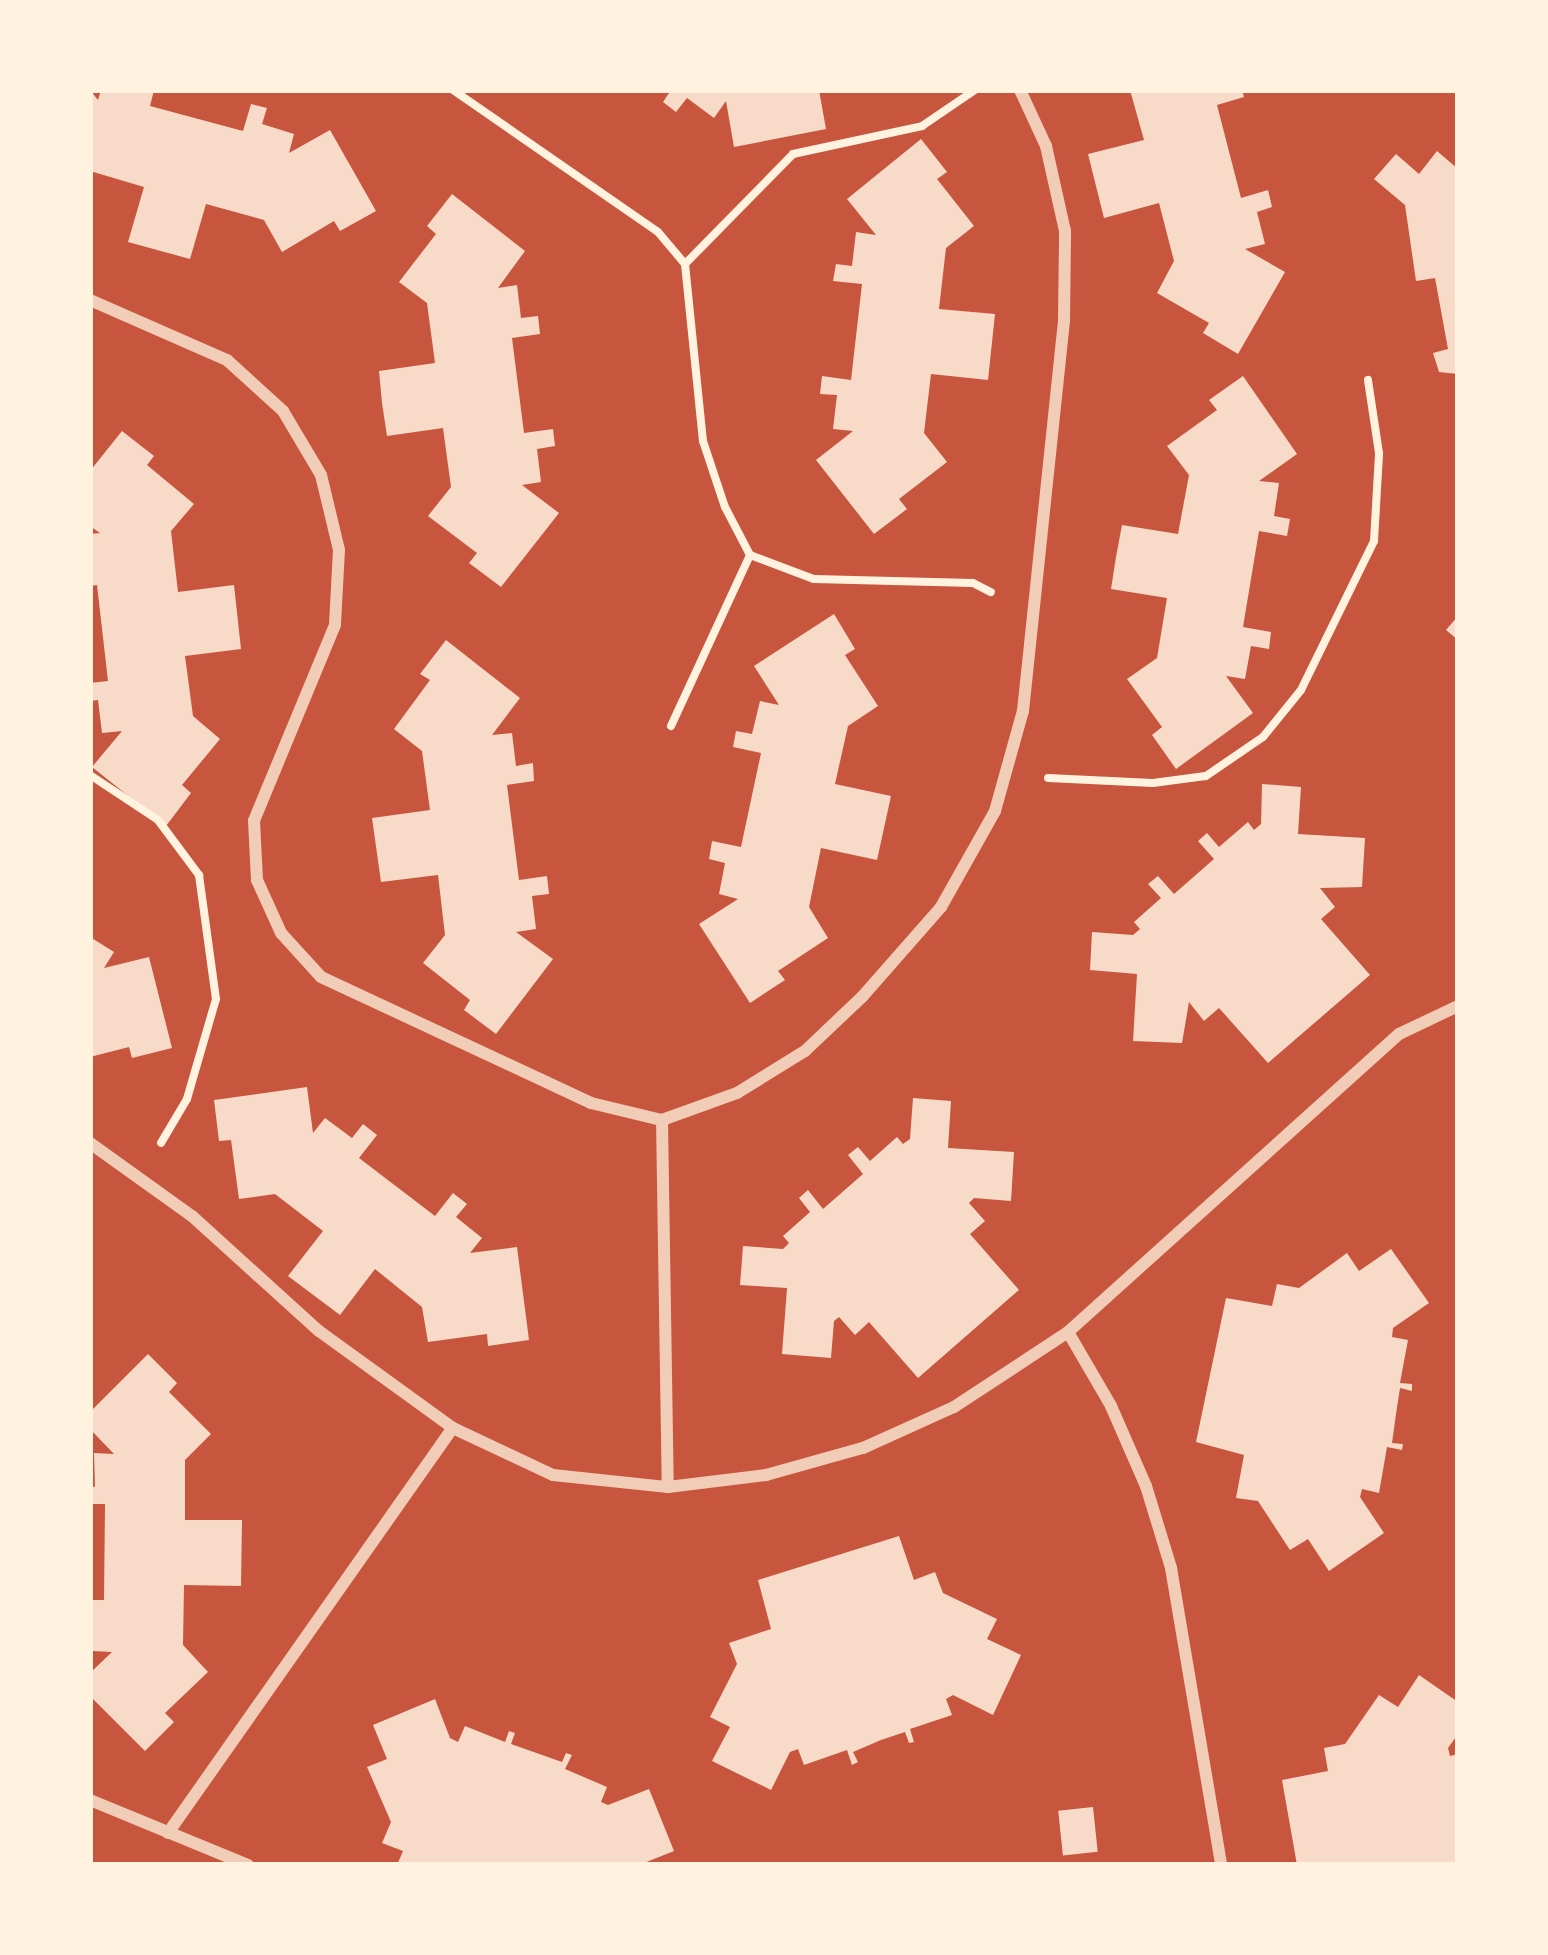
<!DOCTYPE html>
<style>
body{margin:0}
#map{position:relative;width:1548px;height:1955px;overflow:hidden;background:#c8553d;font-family:Arial,sans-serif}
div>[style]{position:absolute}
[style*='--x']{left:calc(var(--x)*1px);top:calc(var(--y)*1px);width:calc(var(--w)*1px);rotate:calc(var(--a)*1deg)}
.building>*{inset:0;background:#f7dbc8;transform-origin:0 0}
.path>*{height:8px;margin:-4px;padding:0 4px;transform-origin:4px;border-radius:4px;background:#fff3e0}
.minor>*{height:12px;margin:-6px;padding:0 6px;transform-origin:6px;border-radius:6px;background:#f1ccb7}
span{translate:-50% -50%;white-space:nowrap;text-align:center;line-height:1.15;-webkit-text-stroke:9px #fff3e0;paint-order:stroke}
.frame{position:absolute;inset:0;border:93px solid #fff3e0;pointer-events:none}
</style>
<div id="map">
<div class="building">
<div style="clip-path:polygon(90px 90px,98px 100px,101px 90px,154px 90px,150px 106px,243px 131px,251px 104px,267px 108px,262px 124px,294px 134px,289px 153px,330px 130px,376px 211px,340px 231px,334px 221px,282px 252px,264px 220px,206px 204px,190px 259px,128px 242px,144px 187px,90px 171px)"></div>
<div style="clip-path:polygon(671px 90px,819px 90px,826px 129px,734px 147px,726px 101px,714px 118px,687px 98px,676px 112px,663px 102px)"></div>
<div style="clip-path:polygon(1130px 90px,1242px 90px,1244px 97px,1217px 105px,1241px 198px,1268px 190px,1272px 207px,1257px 212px,1265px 244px,1245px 249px,1285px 272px,1238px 354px,1203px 333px,1209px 323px,1157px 293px,1174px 261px,1159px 203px,1104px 218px,1088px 154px,1144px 140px)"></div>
<div style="clip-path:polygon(921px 139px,947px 172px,937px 179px,974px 226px,946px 248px,939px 309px,995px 314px,988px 380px,931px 374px,924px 433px,947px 462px,899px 499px,907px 509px,874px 534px,816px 460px,853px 431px,833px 429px,837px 395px,820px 394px,822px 376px,851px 380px,862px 284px,833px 281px,836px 264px,852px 266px,856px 232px,876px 235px,847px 199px)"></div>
<div style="clip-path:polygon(1437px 151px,1458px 169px,1458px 374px,1439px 372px,1433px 353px,1448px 349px,1435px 278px,1416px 281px,1405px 205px,1374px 179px,1396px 154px,1419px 174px)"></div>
<div style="clip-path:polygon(452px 194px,525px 251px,498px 288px,517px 285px,521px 318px,538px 316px,540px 334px,512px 338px,524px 433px,553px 429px,555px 446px,537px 449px,541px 482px,522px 485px,559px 513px,501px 587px,469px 563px,477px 553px,428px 516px,451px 487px,443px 428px,387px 436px,382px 403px,379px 371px,435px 363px,427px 303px,399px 282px,436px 234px,427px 226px)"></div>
<div style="clip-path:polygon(1243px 376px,1297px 454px,1259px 481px,1279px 483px,1274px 516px,1290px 519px,1287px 536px,1259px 531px,1243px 627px,1271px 632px,1269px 649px,1251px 646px,1245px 679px,1226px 676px,1253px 713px,1176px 769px,1152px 735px,1162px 727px,1127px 679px,1157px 658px,1167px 598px,1111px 589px,1116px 557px,1122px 525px,1178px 534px,1189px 475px,1167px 446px,1217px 410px,1209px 400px)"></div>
<div style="clip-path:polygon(122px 431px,154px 456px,147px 465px,194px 504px,171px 531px,178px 592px,234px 585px,241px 649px,185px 656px,193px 716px,220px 739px,182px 785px,191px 793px,166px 826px,92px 767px,122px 731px,102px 733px,98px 700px,90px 701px,90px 683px,108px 681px,97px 585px,90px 586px,90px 534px,100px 533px,90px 526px,90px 471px)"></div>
<div style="clip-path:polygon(834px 614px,855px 649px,845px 655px,878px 706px,848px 726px,835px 784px,891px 796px,877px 860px,821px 848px,809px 907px,828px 938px,778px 971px,785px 980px,750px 1003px,699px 924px,738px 899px,719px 894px,725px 863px,709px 859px,712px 841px,741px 847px,761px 753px,733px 747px,736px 731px,752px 734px,760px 701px,779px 705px,754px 666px)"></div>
<div style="clip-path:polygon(1458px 616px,1458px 640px,1446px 630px)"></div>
<div style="clip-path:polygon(446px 640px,520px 698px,492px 735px,512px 733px,516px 766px,533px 763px,534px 781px,507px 785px,519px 880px,547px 876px,549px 894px,532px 896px,536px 929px,516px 932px,553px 959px,496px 1034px,464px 1010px,470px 1000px,423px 963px,445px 935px,438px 875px,381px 882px,372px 818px,430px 810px,422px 751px,394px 729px,430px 680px,420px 674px)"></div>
<div style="clip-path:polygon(1262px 784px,1301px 787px,1298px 834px,1365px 838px,1362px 887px,1320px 888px,1335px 907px,1321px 919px,1370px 975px,1268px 1063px,1219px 1008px,1204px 1021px,1189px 1002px,1182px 1043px,1133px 1041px,1137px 974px,1090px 970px,1092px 932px,1133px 935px,1140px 929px,1134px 922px,1161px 898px,1148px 884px,1158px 876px,1174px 894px,1214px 859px,1198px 841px,1207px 833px,1219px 847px,1248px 822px,1254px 830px,1261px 824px)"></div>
<div style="clip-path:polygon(90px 937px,114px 952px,104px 968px,149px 957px,172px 1048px,132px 1058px,129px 1047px,90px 1057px)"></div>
<div style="clip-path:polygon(307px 1087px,313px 1133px,325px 1118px,352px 1138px,363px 1124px,377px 1135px,359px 1158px,435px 1216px,453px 1193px,467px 1204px,456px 1217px,482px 1238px,470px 1253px,517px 1247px,529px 1340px,488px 1346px,487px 1334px,428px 1342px,422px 1307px,375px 1269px,340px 1315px,288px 1276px,323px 1231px,275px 1194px,239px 1199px,231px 1140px,219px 1141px,214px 1100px)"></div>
<div style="clip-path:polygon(913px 1098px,951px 1101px,948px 1148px,1014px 1152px,1011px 1201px,974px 1198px,969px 1203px,985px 1221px,970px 1234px,1019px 1290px,918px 1378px,869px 1322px,855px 1335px,839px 1317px,834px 1321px,831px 1358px,782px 1354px,787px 1288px,740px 1285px,743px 1246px,783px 1249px,789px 1243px,783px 1236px,810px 1212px,799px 1198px,808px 1190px,823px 1209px,863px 1174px,848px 1155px,858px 1147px,870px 1161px,897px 1137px,903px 1144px,910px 1139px)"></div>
<div style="clip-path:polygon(1391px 1249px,1429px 1303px,1393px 1328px,1392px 1337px,1408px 1340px,1400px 1383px,1412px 1384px,1412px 1391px,1400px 1388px,1396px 1414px,1392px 1443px,1403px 1444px,1402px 1450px,1387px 1447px,1379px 1493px,1362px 1489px,1360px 1497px,1384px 1533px,1329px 1571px,1308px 1539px,1290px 1550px,1258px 1501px,1236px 1498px,1244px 1455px,1196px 1442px,1226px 1298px,1272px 1306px,1277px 1284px,1299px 1288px,1347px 1253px,1359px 1271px)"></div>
<div style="clip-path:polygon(148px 1354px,177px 1383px,169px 1392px,211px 1434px,185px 1460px,185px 1520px,242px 1520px,241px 1586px,184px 1585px,183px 1645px,208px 1672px,165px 1713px,174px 1722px,145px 1751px,90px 1696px,90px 1673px,112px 1652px,93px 1651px,90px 1600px,104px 1600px,105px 1504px,90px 1504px,90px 1486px,95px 1487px,94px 1453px,114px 1454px,90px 1429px,90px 1412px)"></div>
<div style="clip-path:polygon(899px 1536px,914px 1580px,935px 1572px,943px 1593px,997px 1619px,987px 1639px,1021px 1655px,993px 1715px,953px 1695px,946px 1699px,952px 1715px,910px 1729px,914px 1742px,909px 1743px,905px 1732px,881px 1740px,853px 1752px,858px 1762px,852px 1765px,847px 1750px,804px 1765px,798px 1749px,790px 1752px,771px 1790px,712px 1761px,730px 1727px,710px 1717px,737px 1664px,729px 1643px,771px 1629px,758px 1580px)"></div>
<div style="clip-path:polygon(1419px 1675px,1458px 1702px,1458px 1734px,1448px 1748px,1450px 1756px,1458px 1754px,1458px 1865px,1297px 1865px,1282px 1780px,1328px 1771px,1324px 1748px,1345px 1744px,1379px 1695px,1398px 1707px)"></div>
<div style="clip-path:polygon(435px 1699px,450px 1738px,458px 1742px,465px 1726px,505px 1742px,509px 1731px,515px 1733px,511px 1744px,562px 1762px,566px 1753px,572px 1755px,565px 1769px,607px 1787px,601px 1802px,608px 1805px,649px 1789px,674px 1851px,639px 1865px,397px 1865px,403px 1851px,382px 1843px,391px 1822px,367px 1767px,387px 1759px,373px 1725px)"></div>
<div style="left:1093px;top:1807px;width:45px;height:35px;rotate:84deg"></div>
</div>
<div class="path">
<div style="--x:453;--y:90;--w:249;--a:34.7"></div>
<div style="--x:658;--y:232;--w:42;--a:49.8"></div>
<div style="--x:685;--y:264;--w:178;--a:84.2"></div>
<div style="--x:703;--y:441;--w:70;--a:71.6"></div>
<div style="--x:725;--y:507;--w:54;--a:62.5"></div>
<div style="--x:750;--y:555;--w:68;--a:20.6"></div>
<div style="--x:814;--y:579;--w:159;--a:1.4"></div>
<div style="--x:973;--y:583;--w:20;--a:27"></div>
<div style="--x:685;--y:264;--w:154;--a:-45.5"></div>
<div style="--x:793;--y:154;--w:132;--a:-12.2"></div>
<div style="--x:922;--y:126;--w:64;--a:-34.2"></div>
<div style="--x:671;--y:726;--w:188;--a:-65.2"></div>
<div style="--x:90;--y:775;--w:82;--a:33.5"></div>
<div style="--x:158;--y:820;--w:69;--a:53.3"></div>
<div style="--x:199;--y:875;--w:125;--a:82.2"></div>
<div style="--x:216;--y:999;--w:104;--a:106.2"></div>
<div style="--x:187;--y:1099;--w:51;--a:120.6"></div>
<div style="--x:1048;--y:778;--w:105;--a:2.7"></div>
<div style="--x:1153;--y:783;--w:53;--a:-7.5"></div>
<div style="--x:1206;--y:776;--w:69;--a:-34.4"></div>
<div style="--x:1263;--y:737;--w:60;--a:-51"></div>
<div style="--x:1301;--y:690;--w:166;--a:-63.9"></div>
<div style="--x:1374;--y:541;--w:88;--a:-86.7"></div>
<div style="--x:1379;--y:453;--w:74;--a:-98.6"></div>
</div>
<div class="minor">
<div style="--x:90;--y:300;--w:150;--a:23.7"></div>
<div style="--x:227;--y:360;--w:76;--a:42.3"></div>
<div style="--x:283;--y:411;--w:74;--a:59.3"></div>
<div style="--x:321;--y:475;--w:77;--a:76.5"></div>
<div style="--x:339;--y:550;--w:75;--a:93.1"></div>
<div style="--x:335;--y:625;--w:212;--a:112.5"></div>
<div style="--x:254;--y:821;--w:59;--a:87.1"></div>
<div style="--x:257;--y:880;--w:58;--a:65.6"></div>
<div style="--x:281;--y:933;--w:59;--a:47.7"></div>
<div style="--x:321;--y:977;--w:298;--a:25"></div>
<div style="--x:591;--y:1103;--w:73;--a:13.5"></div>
<div style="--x:662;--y:1120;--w:80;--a:-19.8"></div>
<div style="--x:737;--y:1093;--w:80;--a:-31.7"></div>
<div style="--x:805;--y:1051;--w:79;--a:-43.5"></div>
<div style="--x:862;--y:997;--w:120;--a:-48.7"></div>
<div style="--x:941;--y:907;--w:110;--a:-60.6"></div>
<div style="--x:995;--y:811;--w:104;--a:-74.4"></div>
<div style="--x:1023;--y:711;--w:394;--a:-84"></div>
<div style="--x:1064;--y:319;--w:88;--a:-89.3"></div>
<div style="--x:1065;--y:231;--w:87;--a:-102.6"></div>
<div style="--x:1046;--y:146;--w:62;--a:-114.9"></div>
<div style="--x:662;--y:1120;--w:367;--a:89.1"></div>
<div style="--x:90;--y:1143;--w:125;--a:35.6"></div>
<div style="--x:192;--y:1216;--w:171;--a:42.2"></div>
<div style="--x:319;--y:1331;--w:165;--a:35.9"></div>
<div style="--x:453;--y:1428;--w:110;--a:25.2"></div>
<div style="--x:553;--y:1475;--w:116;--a:6"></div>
<div style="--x:668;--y:1487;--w:99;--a:-7"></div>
<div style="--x:766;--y:1475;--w:101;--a:-15.6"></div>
<div style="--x:863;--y:1448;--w:100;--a:-24.3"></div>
<div style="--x:954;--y:1407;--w:136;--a:-33.3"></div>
<div style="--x:1068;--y:1332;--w:445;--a:-42"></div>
<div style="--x:1399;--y:1034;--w:65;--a:-25.4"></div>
<div style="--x:1068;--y:1332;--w:86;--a:59.8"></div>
<div style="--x:1111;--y:1406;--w:87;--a:66.4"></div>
<div style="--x:1146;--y:1486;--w:86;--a:73"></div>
<div style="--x:1171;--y:1568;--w:301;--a:80.4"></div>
<div style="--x:90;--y:1800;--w:171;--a:22.4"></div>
<div style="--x:168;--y:1833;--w:495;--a:-54.9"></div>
</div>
<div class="frame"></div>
</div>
